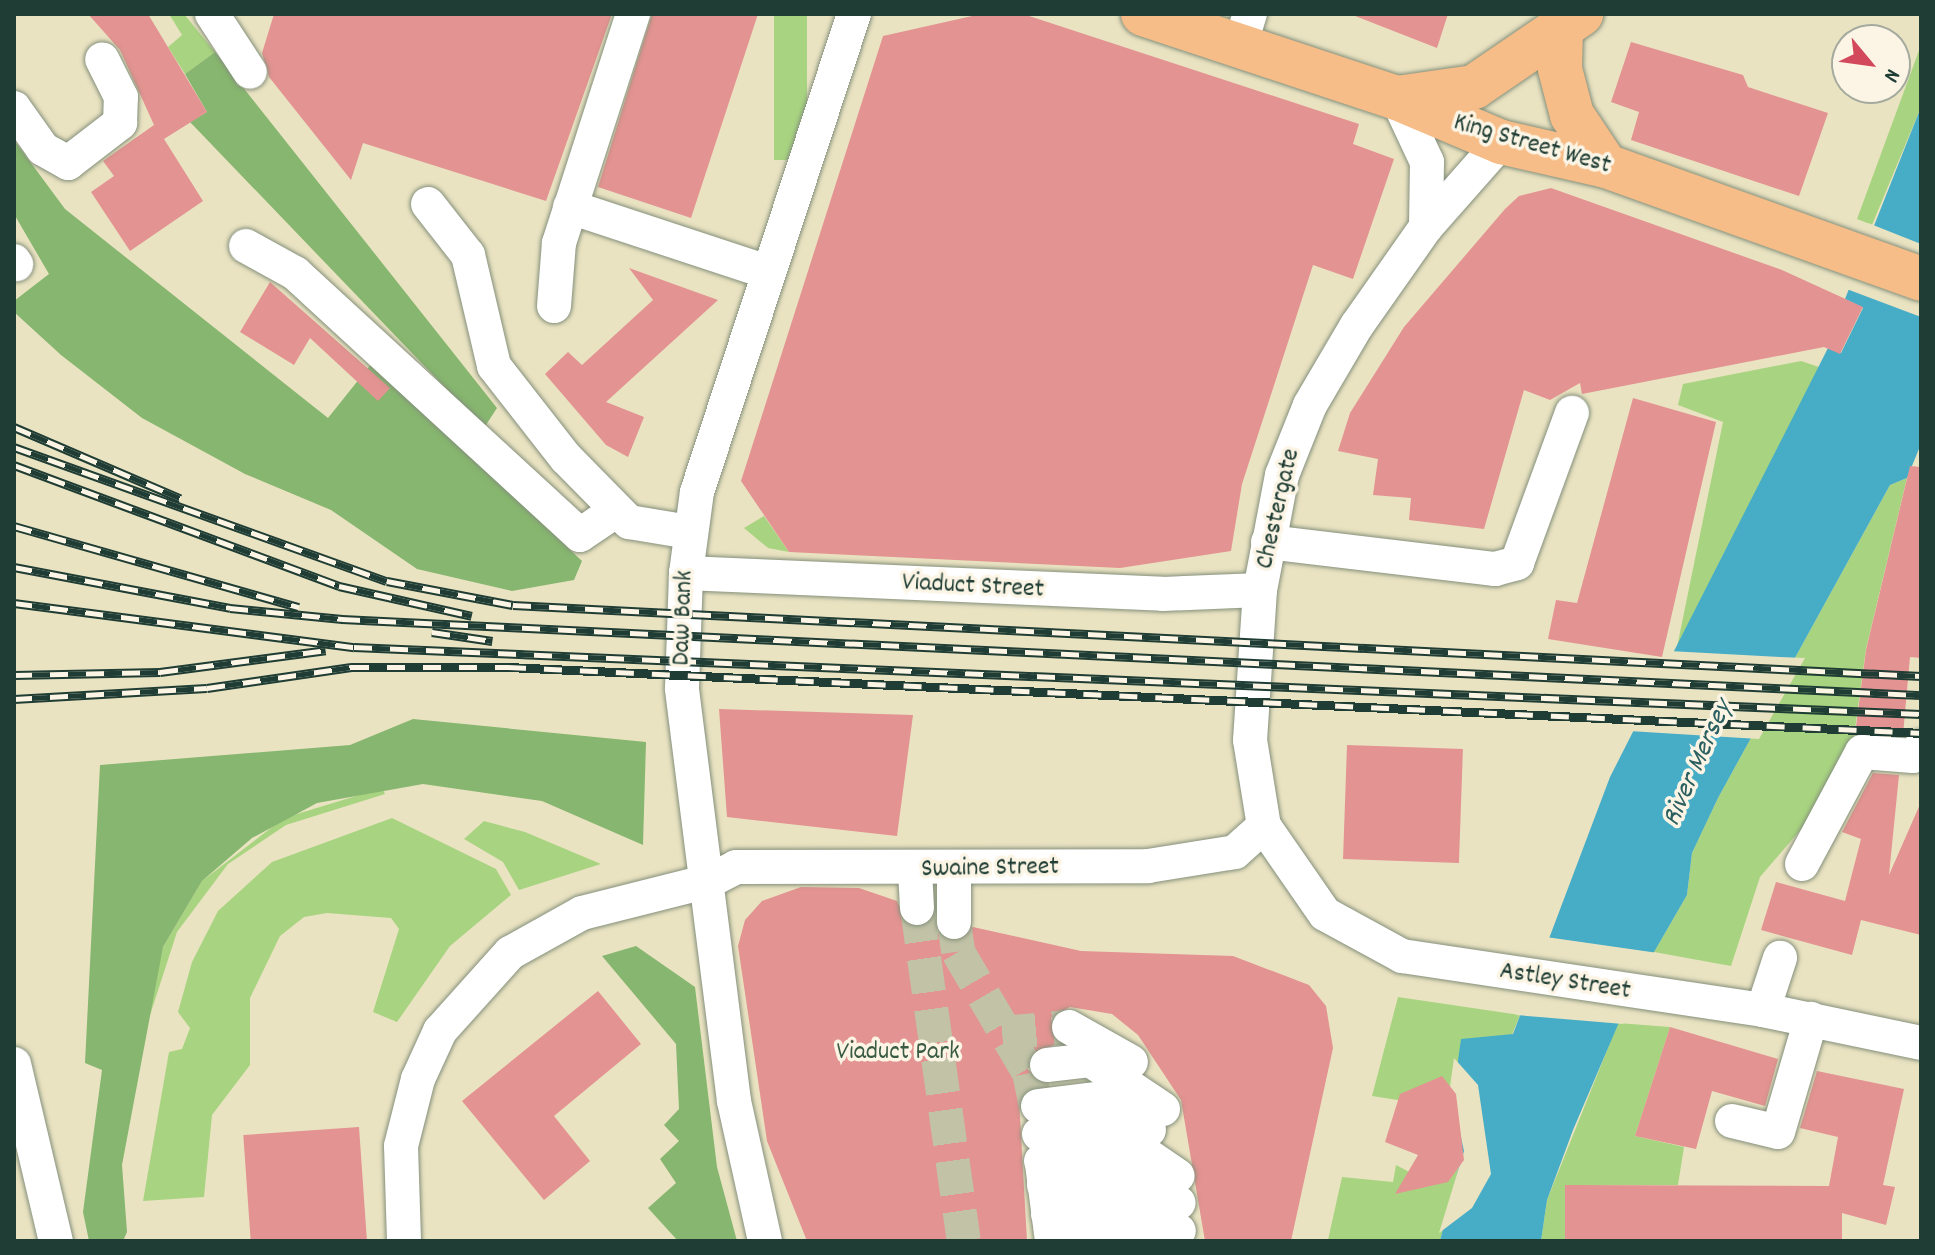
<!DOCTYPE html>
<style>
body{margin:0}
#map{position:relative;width:1935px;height:1255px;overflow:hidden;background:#eae3c2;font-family:Dekko,sans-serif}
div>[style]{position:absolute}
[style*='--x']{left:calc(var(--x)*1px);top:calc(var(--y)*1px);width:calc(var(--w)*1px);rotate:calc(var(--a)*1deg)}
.green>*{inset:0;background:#a8d481;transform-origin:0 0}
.forest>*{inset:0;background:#86b66f}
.water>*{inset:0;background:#47adc7}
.pier>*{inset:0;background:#eae3c2}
.building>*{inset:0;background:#e39391;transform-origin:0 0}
.minor-tunnel>*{height:34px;margin-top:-17px;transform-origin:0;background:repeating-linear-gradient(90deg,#c1c2a6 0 34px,transparent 0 51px)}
.roads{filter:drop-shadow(0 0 2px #84907b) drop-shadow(0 0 2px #84907b)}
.minor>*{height:34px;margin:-17px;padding:0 17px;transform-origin:17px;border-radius:17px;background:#fff}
.major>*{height:44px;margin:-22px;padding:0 22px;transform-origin:22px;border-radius:22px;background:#f7bd88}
.rail>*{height:9px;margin-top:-4.5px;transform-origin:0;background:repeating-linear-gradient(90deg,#fcf5e5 0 18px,#1f3d34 0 36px);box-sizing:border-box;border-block:2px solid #1f3d34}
span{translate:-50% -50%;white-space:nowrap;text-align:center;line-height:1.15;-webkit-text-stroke:7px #fcf5e5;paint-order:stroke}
.street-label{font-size:26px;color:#1f3d34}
.park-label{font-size:26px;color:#3a5b43}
.water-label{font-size:28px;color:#2b5f60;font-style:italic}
.frame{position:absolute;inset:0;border:16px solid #1f3d34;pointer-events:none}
.north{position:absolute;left:1831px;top:24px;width:80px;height:80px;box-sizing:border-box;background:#fcf5e5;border:2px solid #a4ab9e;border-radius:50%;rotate:119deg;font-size:22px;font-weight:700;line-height:32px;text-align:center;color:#1f3d34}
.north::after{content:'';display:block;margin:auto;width:28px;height:36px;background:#d1495b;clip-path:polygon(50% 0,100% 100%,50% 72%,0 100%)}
</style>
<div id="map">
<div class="green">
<div style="clip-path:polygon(169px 14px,184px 14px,215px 52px,185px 74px,168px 47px,182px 35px)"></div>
<div style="left:774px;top:14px;width:33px;height:146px"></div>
<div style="clip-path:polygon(1921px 45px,1921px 107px,1872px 225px,1857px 219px)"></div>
<div style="clip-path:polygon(1801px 361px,1819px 367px,1677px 647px,1723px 422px,1678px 405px,1683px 384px)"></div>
<div style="clip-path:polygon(1907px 478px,1866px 649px,1853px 744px,1816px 812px,1760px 877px,1731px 966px,1654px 952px,1687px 895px,1692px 853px,1718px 798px,1890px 485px)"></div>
<div style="clip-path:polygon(764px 516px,789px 552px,768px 548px,744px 528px)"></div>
<div style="clip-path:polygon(382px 788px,385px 794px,286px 825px,228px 864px,177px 932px,141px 1043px,163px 947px,202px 881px,284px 818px)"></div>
<div style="clip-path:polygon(392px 818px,496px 869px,511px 895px,450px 946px,397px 1022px,373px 1012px,399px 929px,391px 918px,327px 913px,304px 917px,280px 936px,250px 998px,250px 1065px,212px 1115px,204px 1197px,143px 1201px,169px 1052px,182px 1049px,190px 1028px,178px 1012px,192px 962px,218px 911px,272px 862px)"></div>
<div style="clip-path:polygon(484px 821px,525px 832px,601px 864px,519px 890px,503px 862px,464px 839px)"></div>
<div style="clip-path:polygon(1398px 997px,1520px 1015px,1459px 1166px,1440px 1241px,1328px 1240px,1342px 1177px,1393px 1182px,1396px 1165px,1417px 1176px,1423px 1167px,1404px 1101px,1372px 1096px)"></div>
<div style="clip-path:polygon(1618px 1023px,1670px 1027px,1635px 1136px,1684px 1147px,1678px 1185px,1601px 1185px,1596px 1241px,1541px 1241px,1547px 1200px)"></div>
</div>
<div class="forest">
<div style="clip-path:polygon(215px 52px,497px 408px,484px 428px,190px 122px,207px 112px,185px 74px)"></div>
<div style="clip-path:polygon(14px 140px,65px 209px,328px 418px,372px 363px,582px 561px,574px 580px,512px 591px,417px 569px,331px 510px,245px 474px,142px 418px,61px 355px,14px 312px,14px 301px,49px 274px,14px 214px)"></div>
<div style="clip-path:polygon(413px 719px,646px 742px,643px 845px,542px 801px,423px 784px,317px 803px,252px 838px,202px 881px,163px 947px,122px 1165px,127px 1232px,123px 1241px,89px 1241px,83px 1212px,102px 1070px,85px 1063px,100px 765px,350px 745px)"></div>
<div style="clip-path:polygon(636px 946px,695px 987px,717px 1167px,737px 1241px,678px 1241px,648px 1208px,676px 1183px,660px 1159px,679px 1141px,664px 1125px,679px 1109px,676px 1044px,602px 956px)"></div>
</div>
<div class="water">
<div style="clip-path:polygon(1921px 107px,1921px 444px,1907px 478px,1890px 485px,1718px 798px,1692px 853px,1687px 895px,1635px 985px,1573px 1130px,1547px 1200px,1541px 1241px,1440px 1241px,1459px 1166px,1452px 1103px,1461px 1039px,1513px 1034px,1610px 777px,1828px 348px,1841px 353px,1863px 308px,1845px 299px)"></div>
</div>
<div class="pier">
<div style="clip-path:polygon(1868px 223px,1921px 244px,1921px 317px,1844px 288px)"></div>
<div style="clip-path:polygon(1669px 651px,1780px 657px,1805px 658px,1759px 739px,1629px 731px)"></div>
<div style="clip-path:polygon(1546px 937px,1658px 953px,1623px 1024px,1516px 1015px)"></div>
<div style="clip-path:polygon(1454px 1058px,1478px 1085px,1491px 1174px,1472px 1208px,1439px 1233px,1464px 1151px,1450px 1087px)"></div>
</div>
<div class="building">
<div style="clip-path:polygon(88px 14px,148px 14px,207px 112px,164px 139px,203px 201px,130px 251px,91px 192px,114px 176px,103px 161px,154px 125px,120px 50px)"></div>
<div style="clip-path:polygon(274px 14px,612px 14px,546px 201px,363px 143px,351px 180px,269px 77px,262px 53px)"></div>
<div style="clip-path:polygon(652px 14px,758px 14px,691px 218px,598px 187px)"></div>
<div style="clip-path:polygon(981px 14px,1023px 14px,1359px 124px,1353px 144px,1394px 159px,1353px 279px,1313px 265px,1242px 484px,1231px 551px,1120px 568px,789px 552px,741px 481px,883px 36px)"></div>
<div style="clip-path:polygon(1350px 14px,1448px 14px,1437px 48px)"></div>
<div style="clip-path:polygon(1631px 42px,1743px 75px,1748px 87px,1828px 113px,1799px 196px,1631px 140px,1639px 112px,1611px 102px)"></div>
<div style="clip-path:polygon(1551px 188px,1782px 270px,1863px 307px,1840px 354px,1824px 347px,1582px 394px,1580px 383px,1550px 400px,1524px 390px,1484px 529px,1409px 520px,1411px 498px,1373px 495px,1378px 459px,1338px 451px,1350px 413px,1404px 327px,1505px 209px,1519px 196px)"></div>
<div style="clip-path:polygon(629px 268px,718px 300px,606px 402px,644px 417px,628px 457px,606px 445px,545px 374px,568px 352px,582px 365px,653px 300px)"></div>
<div style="clip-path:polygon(270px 282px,390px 388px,378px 401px,310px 338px,294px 365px,240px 332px)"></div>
<div style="clip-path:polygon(1633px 398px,1716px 422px,1662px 657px,1548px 639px,1556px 600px,1577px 603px)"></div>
<div style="clip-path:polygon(1910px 466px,1921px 467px,1921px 658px,1910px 657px,1903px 735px,1855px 734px,1866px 650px)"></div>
<div style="clip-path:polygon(719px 709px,913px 715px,897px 836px,727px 817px)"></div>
<div style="left:1347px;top:745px;width:116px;height:114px;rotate:2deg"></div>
<div style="clip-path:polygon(1873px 773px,1899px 775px,1889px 875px,1921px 802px,1921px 935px,1861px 920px,1852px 955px,1761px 930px,1776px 882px,1845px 901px,1861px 839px,1842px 832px)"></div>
<div style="clip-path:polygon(801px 887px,859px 888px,897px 901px,907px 925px,934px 918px,937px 933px,953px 942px,973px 927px,1081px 951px,1233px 956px,1309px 985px,1326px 1006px,1333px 1048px,1291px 1241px,1205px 1241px,1181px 1100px,1138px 1035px,1112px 1014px,1070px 1007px,1051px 1018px,1056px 1044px,1029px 1056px,1027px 1068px,1039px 1083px,1019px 1099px,1027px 1241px,807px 1241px,767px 1141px,738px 946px,745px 920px,762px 901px)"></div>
<div style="clip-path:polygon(598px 991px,641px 1044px,554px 1116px,590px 1161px,544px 1200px,462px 1101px)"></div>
<div style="clip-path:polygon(1670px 1027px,1778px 1059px,1765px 1106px,1712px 1091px,1696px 1149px,1635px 1136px)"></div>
<div style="clip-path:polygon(1817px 1071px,1904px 1089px,1883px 1185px,1895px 1187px,1886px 1225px,1842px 1213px,1842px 1241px,1565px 1241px,1565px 1185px,1829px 1186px,1838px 1137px,1800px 1128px)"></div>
<div style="clip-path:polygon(1442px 1076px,1456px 1094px,1464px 1160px,1448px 1182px,1395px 1194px,1418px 1155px,1385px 1142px,1400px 1094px)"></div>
<div style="left:359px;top:1127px;width:114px;height:116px;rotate:86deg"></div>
</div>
<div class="minor-tunnel">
<div style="--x:917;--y:908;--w:336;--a:82"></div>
<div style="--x:954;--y:922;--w:30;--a:82"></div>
<div style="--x:958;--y:952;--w:140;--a:59.6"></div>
<div style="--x:1029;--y:1073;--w:43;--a:77.9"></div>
<div style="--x:1002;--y:1033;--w:67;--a:-5.1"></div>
</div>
<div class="roads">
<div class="minor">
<div style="--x:212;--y:14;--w:69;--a:56.8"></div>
<div style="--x:1240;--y:46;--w:34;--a:-73"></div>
<div style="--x:1397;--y:98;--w:71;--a:64.9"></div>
<div style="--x:1427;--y:162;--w:65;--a:90.9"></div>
<div style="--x:14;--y:108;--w:50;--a:54.7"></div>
<div style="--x:43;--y:149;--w:29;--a:29"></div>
<div style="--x:68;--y:163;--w:66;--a:-37.6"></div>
<div style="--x:120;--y:123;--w:26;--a:-88"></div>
<div style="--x:121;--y:97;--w:42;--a:-116.6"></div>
<div style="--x:1501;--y:142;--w:113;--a:131.4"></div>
<div style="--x:1426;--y:227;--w:120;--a:125.1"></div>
<div style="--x:1357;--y:325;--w:93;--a:120.4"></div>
<div style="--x:1310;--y:405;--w:75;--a:111.8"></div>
<div style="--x:1282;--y:475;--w:117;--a:100.8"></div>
<div style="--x:1260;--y:590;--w:150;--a:93.8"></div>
<div style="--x:1250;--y:740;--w:87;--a:80.8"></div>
<div style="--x:1264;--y:826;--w:107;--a:55.3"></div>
<div style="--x:1325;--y:914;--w:88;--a:28.6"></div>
<div style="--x:1402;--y:956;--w:365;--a:8.5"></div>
<div style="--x:1763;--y:1010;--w:161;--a:11.8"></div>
<div style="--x:428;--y:204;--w:65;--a:51.9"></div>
<div style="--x:468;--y:255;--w:114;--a:76.8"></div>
<div style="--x:494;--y:366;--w:117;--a:52"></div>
<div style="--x:566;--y:458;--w:90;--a:45.5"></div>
<div style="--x:629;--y:522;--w:61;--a:9.5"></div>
<div style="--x:570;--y:207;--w:208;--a:18.2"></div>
<div style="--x:246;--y:246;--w:56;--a:28.9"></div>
<div style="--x:295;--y:273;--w:387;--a:42.6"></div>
<div style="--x:580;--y:535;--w:40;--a:-34"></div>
<div style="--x:14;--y:261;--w:4;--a:56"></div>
<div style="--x:554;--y:306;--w:63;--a:-85.5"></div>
<div style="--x:559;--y:243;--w:241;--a:-72.1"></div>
<div style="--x:1268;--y:542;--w:229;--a:6.8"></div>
<div style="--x:1495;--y:569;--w:23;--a:-15"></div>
<div style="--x:1517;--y:563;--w:160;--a:-69.9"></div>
<div style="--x:686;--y:573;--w:477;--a:2.5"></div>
<div style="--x:1163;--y:594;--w:97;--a:-2.4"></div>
<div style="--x:1802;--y:864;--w:127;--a:-61.8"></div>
<div style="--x:1862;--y:752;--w:51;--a:4.5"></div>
<div style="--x:1913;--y:756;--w:12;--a:-48"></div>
<div style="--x:915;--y:870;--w:38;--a:87"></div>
<div style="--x:954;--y:872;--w:50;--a:90"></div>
<div style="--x:1763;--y:1010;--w:55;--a:-71.9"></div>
<div style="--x:1069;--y:1027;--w:71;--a:29.4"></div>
<div style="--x:14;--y:1064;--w:182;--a:76.7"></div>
<div style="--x:1047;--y:1065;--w:43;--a:-6.6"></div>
<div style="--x:1090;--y:1060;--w:88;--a:33.9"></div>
<div style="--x:1038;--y:1106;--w:65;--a:-7"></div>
<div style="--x:1103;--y:1098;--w:56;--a:34.8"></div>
<div style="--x:1732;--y:1121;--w:47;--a:13.4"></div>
<div style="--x:1778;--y:1132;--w:118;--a:-73.7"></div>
<div style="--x:1039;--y:1134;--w:66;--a:-6.9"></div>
<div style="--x:1105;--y:1126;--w:88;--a:34.4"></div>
<div style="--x:1041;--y:1161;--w:65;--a:-7"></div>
<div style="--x:1106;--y:1153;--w:88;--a:34.4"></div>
<div style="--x:1042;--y:1164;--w:78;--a:82.6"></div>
<div style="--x:1044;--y:1185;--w:61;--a:-3.8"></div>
<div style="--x:1105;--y:1181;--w:89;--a:34"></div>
<div style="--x:1048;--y:1214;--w:59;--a:-4.8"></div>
<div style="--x:1107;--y:1209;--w:45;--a:34"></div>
<div style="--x:404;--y:1241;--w:95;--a:-91.8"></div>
<div style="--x:401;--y:1146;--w:69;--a:-75.8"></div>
<div style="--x:418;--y:1079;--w:53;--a:-65.4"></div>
<div style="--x:440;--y:1031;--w:105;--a:-48.1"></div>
<div style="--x:510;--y:953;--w:82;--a:-29.1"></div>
<div style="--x:582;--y:913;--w:131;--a:-14.1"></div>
<div style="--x:709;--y:881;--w:30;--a:-27"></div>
<div style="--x:736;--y:867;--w:412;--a:-0.1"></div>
<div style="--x:1148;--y:866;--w:88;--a:-9.1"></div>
<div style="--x:1235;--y:852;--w:39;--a:-42"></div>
<div style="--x:765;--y:1241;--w:143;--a:-102.5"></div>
<div style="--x:734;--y:1101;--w:416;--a:-97.2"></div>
<div style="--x:682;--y:688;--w:115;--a:-88"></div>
<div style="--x:686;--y:573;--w:82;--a:-82.3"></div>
<div style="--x:697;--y:492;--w:503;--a:-71.82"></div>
<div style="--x:1059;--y:1241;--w:56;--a:0"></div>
</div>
<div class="major">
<div style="--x:1143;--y:14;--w:268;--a:18.3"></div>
<div style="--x:1397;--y:98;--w:113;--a:22.9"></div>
<div style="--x:1501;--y:142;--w:108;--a:12.9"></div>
<div style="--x:1606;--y:166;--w:335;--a:19.7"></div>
<div style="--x:1561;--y:29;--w:40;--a:91.4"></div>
<div style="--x:1560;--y:69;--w:48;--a:75.4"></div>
<div style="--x:1572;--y:115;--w:61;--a:56.3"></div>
<div style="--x:1397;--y:98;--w:78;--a:-8.1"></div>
<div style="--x:1474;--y:87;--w:130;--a:-34.3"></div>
</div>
</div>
<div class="rail">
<div style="--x:14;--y:427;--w:181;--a:23.2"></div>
<div style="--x:14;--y:447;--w:396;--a:19.8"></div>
<div style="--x:387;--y:581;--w:128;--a:10.8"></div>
<div style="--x:513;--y:605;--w:1410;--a:2.89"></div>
<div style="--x:14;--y:465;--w:347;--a:20.4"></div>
<div style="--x:339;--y:586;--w:136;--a:12.7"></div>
<div style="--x:14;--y:526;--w:296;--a:15.9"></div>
<div style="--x:14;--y:567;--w:220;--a:10.7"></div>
<div style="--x:230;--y:608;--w:113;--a:5.6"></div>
<div style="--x:342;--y:619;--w:1581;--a:2.76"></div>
<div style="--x:14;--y:603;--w:343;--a:7.4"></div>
<div style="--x:354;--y:647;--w:1568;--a:2.45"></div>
<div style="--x:432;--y:632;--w:61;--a:8.5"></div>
<div style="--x:14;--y:675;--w:146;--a:-1.2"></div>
<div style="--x:160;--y:672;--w:167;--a:-7.5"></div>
<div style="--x:14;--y:699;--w:193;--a:-3.3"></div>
<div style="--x:207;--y:688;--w:146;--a:-8.3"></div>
<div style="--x:351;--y:667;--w:157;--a:0"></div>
<div style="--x:508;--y:667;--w:1415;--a:2.67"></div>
</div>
<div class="street-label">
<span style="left:1532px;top:145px;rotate:16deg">King Street West</span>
<span style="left:1279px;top:509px;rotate:-77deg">Chestergate</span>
<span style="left:973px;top:587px;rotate:3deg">Viaduct Street</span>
<span style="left:684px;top:618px;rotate:-88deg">Daw Bank</span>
<span style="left:990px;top:869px;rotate:-1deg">Swaine Street</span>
<span style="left:1565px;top:982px;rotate:9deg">Astley Street</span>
</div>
<div class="park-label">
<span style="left:898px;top:1053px">Viaduct Park</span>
</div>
<div class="water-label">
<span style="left:1699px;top:764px;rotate:-66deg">River Mersey</span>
</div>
<div class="frame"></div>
<div class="north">N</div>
</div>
